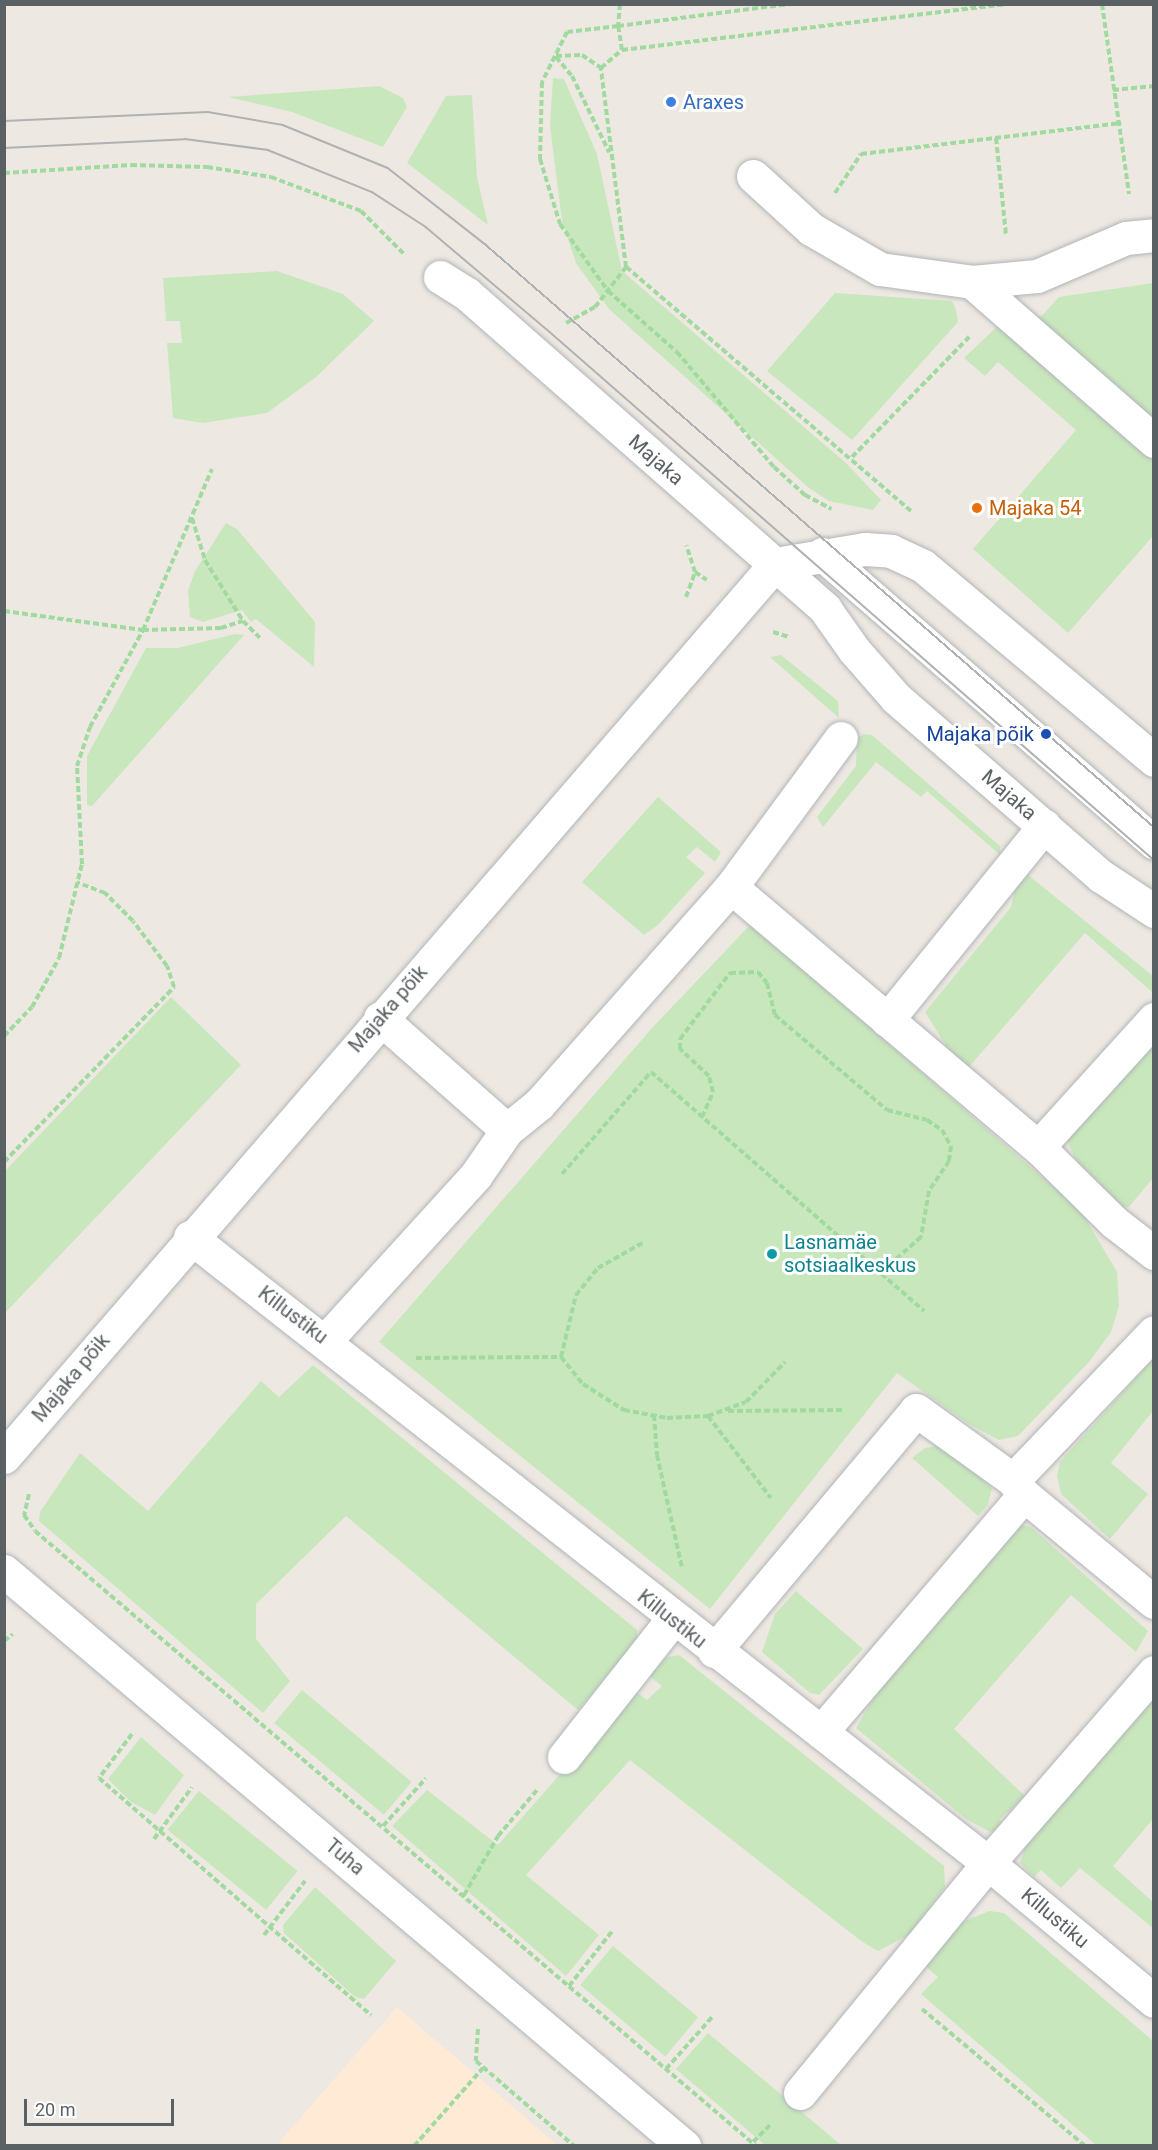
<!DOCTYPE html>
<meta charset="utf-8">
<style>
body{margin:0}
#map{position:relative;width:1158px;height:2150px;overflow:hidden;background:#eee8e2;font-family:Roboto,sans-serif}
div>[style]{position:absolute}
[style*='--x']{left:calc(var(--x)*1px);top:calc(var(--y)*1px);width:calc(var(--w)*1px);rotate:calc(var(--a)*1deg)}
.commercial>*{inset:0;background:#ffead6}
.green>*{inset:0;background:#c9e7bd;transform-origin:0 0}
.path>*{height:4px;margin-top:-2px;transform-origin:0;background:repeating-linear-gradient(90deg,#a1da9f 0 6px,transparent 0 9px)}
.roads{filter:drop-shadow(0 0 2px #b0b5b8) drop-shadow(0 0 2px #b0b5b8)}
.minor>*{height:33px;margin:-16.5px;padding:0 16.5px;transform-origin:16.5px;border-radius:16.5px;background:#fff}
.tram>*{height:1.5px;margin:-0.75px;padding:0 0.75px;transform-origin:0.75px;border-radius:0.75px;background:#b0b1b2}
.dots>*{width:16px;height:16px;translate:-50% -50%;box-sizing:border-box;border:3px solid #fff;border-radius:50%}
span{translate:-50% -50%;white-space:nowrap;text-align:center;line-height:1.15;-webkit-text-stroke:6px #fff;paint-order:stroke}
.shop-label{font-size:20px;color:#366cbe}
.left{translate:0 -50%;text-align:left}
.street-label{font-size:20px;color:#5a6164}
.food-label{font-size:20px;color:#c56008}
.transit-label{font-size:20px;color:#164399}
.right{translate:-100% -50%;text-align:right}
.culture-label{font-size:20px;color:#0d838f}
.frame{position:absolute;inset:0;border:6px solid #5a6164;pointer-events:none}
.scale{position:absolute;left:24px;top:2099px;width:150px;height:27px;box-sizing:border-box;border:3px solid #5a6164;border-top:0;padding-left:8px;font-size:18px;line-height:21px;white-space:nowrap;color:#5a6164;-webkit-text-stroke:4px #fff;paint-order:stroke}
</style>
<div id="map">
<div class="commercial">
<div style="clip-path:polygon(397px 2007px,557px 2145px,277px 2145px)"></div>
</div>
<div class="green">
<div style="clip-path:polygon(553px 78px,564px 79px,597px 154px,622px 271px,847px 464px,881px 500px,873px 510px,829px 501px,809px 488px,609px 309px,576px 263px,562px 221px,550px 126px)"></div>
<div style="clip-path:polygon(379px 86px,403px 98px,407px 107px,383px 147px,292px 112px,228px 97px)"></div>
<div style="clip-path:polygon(472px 95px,477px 177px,488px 225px,407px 163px,446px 96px)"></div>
<div style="clip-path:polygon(277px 271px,343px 294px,374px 321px,316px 377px,267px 413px,203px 423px,173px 418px,167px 343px,182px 343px,180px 321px,166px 321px,163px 278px)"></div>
<div style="clip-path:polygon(1153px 283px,1153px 425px,1036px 322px,1059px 297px)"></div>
<div style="clip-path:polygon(835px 293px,952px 301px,956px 310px,958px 322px,852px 440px,767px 371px)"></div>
<div style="clip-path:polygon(1002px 322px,1153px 452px,1153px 536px,1068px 633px,973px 549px,1076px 430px,998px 362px,985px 376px,964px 358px)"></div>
<div style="clip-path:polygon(226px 523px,237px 529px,315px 622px,314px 667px,256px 619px,251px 622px,242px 610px,203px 622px,190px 617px,188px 591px,195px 571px)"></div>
<div style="clip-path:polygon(235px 634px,244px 635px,92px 806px,87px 805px,87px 756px,146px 648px,178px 648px)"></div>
<div style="clip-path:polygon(781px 655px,838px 701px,839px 718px,770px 657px)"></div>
<div style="clip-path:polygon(864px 734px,872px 735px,1000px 846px,1000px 855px,927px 791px,921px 797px,876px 762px,823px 827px,817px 817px,856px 766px,857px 738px)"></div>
<div style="clip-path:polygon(658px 797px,721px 852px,715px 862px,697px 847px,686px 857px,705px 873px,658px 925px,644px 935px,582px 882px)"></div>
<div style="clip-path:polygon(1027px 874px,1153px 976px,1153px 993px,1085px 933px,969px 1067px,948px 1049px,925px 1012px,1011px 907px,1016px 885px)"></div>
<div style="clip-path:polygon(751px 924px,1081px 1211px,1117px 1272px,1119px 1306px,1111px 1332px,1089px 1362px,1018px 1436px,999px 1440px,969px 1424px,897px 1373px,710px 1609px,379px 1342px,652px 1028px)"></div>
<div style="clip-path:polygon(171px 997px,241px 1065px,5px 1313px,5px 1171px)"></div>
<div style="clip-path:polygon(1153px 1039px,1153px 1178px,1129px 1207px,1120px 1207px,1076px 1160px,1067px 1141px)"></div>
<div style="clip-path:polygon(1153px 1359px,1153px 1411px,1111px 1463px,1148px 1494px,1110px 1539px,1061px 1494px,1057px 1476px,1060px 1462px)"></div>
<div style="clip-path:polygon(313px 1365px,637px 1630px,637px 1640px,578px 1710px,346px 1516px,256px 1604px,256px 1639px,290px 1681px,263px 1713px,39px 1521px,40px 1512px,80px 1453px,148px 1511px,261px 1381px,279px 1397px)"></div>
<div style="clip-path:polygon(942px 1445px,992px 1488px,988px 1505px,978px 1516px,912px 1458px,925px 1448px)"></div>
<div style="clip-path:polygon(1017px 1524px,1031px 1527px,1148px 1631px,1136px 1652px,1071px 1595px,954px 1729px,1025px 1796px,999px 1820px,1004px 1824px,999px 1830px,990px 1832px,966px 1819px,856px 1728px,892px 1667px)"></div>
<div style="clip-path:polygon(796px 1591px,863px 1649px,819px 1695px,810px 1693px,762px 1652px,775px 1614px)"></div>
<div style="clip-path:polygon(679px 1655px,944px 1866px,945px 1887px,910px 1934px,878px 1951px,861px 1941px,630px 1760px,526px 1875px,599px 1935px,566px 1976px,392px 1826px,427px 1790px,498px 1845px,634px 1690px,647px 1700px,662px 1686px,647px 1674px,668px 1657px)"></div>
<div style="left:302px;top:1690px;width:143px;height:43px;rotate:40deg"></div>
<div style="clip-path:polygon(1153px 1700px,1153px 1819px,1113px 1866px,1153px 1902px,1153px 1928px,1080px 1868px,1061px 1888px,1041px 1870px,1034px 1877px,1020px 1863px,1030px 1831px)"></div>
<div style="clip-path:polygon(141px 1737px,184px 1775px,155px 1815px,131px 1802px,108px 1779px)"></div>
<div style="left:199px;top:1791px;width:127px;height:50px;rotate:39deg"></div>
<div style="clip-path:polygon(315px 1887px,396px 1961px,364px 1999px,355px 1997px,284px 1933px,283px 1925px)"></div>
<div style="clip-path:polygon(989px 1911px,1004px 1913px,1153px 2041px,1153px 2145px,1096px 2145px,921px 1994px,938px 1977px,922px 1963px,953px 1926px)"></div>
<div style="left:613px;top:1946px;width:111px;height:51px;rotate:40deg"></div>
<div style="clip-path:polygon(708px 2033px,841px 2145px,765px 2145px,676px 2069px)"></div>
</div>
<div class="path">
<div style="--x:620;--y:4;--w:22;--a:95"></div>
<div style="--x:618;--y:26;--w:51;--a:173.3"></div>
<div style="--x:567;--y:32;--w:56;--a:116.6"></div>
<div style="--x:542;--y:82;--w:77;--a:91.5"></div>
<div style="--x:540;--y:159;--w:68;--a:72.9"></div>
<div style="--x:560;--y:224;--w:82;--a:54.4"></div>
<div style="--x:608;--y:291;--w:92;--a:41.5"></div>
<div style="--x:677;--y:352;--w:150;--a:49.9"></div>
<div style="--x:774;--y:467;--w:42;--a:42.1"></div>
<div style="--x:805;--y:495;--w:30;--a:28"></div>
<div style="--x:1102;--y:4;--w:192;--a:81.9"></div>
<div style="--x:622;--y:50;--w:24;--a:-99"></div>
<div style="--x:618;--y:26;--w:173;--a:-7.3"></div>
<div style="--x:556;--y:56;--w:26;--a:-2"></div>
<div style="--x:582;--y:55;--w:23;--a:34"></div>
<div style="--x:556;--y:57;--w:25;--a:50"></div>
<div style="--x:572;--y:76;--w:85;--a:64"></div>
<div style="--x:1113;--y:90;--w:41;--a:-5.6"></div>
<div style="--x:996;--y:138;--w:98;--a:84.1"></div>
<div style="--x:4;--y:173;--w:127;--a:-3.6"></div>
<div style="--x:131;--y:165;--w:76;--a:1.5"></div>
<div style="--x:207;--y:167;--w:65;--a:8.9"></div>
<div style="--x:271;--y:177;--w:96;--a:20.7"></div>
<div style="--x:361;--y:211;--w:62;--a:45"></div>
<div style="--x:835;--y:193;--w:47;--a:-56.3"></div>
<div style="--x:861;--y:154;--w:262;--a:-6.8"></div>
<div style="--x:566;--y:323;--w:33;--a:-29"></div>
<div style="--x:595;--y:307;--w:51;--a:-52.2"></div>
<div style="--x:852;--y:457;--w:168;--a:-45.7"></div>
<div style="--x:911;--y:511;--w:375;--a:-139.4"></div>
<div style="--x:626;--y:267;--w:201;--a:-97.2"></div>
<div style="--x:601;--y:68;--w:28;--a:-41"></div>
<div style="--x:622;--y:50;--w:386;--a:-6.8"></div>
<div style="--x:192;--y:518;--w:44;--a:72.8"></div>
<div style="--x:205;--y:560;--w:72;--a:58.1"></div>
<div style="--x:695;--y:572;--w:14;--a:34"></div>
<div style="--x:686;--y:597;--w:27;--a:-70"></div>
<div style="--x:695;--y:572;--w:28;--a:-108"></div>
<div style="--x:4;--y:611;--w:140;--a:7.8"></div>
<div style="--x:143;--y:630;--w:78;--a:-1.5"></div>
<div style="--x:221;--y:628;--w:23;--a:-18"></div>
<div style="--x:243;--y:621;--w:27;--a:45"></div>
<div style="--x:773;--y:632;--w:17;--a:17"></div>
<div style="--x:4;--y:1036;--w:40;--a:-46"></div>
<div style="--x:32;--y:1007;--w:56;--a:-61.1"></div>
<div style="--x:59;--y:958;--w:97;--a:-76.3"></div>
<div style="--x:82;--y:864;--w:98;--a:-92.9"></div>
<div style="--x:77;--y:766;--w:41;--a:-71.6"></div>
<div style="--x:90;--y:727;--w:111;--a:-61.3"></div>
<div style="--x:143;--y:630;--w:175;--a:-66.8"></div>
<div style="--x:702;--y:1117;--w:27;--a:-66"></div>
<div style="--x:713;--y:1092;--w:16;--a:-104"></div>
<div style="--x:709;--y:1076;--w:40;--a:-137"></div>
<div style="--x:680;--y:1049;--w:10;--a:-90"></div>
<div style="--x:680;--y:1039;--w:83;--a:-52.9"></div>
<div style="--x:730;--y:973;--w:28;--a:-2"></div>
<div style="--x:758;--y:972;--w:14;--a:51"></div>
<div style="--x:767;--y:983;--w:33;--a:76"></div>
<div style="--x:775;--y:1015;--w:147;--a:40.3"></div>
<div style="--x:887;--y:1110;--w:41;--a:14"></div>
<div style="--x:927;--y:1120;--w:18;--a:34"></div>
<div style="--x:942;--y:1130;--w:18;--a:61"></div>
<div style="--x:951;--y:1146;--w:15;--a:98"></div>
<div style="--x:949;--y:1161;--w:36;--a:124"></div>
<div style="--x:929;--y:1191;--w:47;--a:99.9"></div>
<div style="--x:921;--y:1237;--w:55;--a:138.7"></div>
<div style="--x:4;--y:1162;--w:244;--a:-45.8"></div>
<div style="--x:174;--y:987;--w:22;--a:-108"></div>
<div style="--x:167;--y:966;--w:56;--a:-127.1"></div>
<div style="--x:133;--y:921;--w:40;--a:-135"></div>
<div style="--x:105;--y:893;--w:30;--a:-159"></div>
<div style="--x:562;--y:1174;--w:135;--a:-48.9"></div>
<div style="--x:651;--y:1072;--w:363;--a:41.2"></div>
<div style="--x:561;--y:1357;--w:35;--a:51"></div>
<div style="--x:583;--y:1384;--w:49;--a:32.4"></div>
<div style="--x:624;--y:1410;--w:44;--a:10.5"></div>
<div style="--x:667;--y:1418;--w:41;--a:-2.8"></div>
<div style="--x:708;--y:1416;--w:40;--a:-20.2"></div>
<div style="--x:746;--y:1402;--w:56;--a:-45.7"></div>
<div style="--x:416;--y:1358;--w:145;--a:-0.4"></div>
<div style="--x:561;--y:1357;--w:64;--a:-76.4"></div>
<div style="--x:576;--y:1295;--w:35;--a:-51"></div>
<div style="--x:598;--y:1268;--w:53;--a:-29.5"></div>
<div style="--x:728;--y:1411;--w:115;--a:-0.5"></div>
<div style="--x:654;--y:1415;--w:40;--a:85.7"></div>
<div style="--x:657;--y:1455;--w:116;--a:77.5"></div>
<div style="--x:708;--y:1416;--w:103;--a:52.5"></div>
<div style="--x:29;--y:1494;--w:22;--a:103"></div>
<div style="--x:24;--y:1515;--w:19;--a:55"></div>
<div style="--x:35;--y:1531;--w:948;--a:40.46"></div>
<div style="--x:4;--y:1641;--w:11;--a:-38"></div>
<div style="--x:132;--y:1734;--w:55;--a:126.9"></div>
<div style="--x:99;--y:1778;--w:361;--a:41.1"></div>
<div style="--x:383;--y:1826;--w:64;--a:-48.1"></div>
<div style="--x:154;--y:1839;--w:64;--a:-53.8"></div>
<div style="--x:464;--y:1895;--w:68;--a:-60"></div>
<div style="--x:498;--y:1836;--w:60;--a:-49.7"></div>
<div style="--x:264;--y:1935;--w:68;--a:-52.8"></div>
<div style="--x:569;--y:1986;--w:71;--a:-51.8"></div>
<div style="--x:922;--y:2009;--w:213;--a:40"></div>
<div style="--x:478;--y:2029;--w:32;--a:94"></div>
<div style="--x:476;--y:2061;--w:130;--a:40.9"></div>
<div style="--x:666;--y:2069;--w:71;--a:-48.4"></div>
<div style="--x:753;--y:2142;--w:25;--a:-45"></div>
<div style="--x:414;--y:2146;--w:104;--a:-48.5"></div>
</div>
<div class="roads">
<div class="minor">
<div style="--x:753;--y:176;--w:79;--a:42.4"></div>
<div style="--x:811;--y:229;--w:80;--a:30.1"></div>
<div style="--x:880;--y:269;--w:93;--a:8"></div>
<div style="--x:972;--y:282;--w:242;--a:41.1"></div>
<div style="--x:440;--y:277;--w:32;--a:32"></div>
<div style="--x:467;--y:294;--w:477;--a:41.3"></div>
<div style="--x:825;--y:609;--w:50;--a:54.7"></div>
<div style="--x:854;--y:650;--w:64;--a:48.8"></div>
<div style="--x:896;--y:698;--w:271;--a:41"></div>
<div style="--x:1101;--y:876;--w:64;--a:33.4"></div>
<div style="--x:972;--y:282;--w:65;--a:-5.3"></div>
<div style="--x:1037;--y:276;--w:97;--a:-23.1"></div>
<div style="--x:1126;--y:238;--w:28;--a:-6"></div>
<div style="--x:822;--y:554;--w:440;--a:41"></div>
<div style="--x:775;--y:564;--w:91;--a:-9.5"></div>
<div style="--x:865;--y:549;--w:26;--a:4"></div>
<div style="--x:891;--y:551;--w:35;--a:25"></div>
<div style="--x:923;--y:566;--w:302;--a:40"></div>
<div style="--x:731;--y:887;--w:402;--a:40.3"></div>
<div style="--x:1038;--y:1147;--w:107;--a:44.6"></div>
<div style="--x:1114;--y:1222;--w:51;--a:37.8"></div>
<div style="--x:380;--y:1018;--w:169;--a:41.4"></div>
<div style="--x:507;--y:1130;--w:41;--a:-39.1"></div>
<div style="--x:539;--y:1104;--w:290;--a:-48.5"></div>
<div style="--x:731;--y:887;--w:185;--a:-53.6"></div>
<div style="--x:887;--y:1020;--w:250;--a:-51"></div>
<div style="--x:1038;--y:1147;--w:173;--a:-47.8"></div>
<div style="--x:190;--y:1237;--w:1014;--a:38.11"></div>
<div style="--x:988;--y:1863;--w:216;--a:39.7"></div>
<div style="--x:326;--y:1340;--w:223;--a:-47.7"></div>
<div style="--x:476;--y:1175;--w:55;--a:-55.4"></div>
<div style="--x:4;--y:1457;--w:1180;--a:-49.19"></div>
<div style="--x:1013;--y:1480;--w:204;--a:-46.4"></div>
<div style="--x:1024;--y:1495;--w:168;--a:39.5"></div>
<div style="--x:4;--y:1571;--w:891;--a:40.22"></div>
<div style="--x:714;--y:1651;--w:314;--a:-50"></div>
<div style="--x:916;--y:1410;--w:120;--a:35.8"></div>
<div style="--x:1013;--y:1480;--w:19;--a:54"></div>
<div style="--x:1024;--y:1495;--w:312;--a:130.6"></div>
<div style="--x:564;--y:1757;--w:174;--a:-51.8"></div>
<div style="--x:800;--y:2093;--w:297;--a:-50.7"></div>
<div style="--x:988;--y:1863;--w:253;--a:-49"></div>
</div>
</div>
<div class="tram">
<div style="--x:4;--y:121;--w:204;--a:-2.5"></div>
<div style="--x:208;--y:112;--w:76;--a:9.8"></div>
<div style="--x:283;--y:125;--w:113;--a:22.3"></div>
<div style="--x:388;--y:168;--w:123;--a:38.1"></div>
<div style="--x:485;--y:244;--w:887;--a:41.07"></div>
<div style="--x:4;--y:148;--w:181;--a:-2.8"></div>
<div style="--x:185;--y:139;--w:84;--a:7.5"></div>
<div style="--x:268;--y:150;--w:112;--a:22"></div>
<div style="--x:372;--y:192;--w:64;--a:32.9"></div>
<div style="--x:426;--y:227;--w:162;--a:40.3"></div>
<div style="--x:550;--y:332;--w:802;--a:41.16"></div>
</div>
<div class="dots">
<div style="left:671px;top:102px;background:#3f7fe0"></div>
<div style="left:977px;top:508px;background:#e8710a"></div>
<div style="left:1046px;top:734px;background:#1a4fb4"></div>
<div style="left:772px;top:1254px;background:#0f9aa8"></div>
</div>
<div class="shop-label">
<span class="left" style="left:683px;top:102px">Araxes</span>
</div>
<div class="street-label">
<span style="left:656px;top:460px;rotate:41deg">Majaka</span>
<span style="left:1009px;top:795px;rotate:41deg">Majaka</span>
<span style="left:388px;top:1009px;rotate:-49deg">Majaka põik</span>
<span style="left:293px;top:1315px;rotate:37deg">Killustiku</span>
<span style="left:71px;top:1378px;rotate:-50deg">Majaka põik</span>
<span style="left:672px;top:1619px;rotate:38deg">Killustiku</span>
<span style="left:345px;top:1857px;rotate:40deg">Tuha</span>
<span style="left:1055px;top:1918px;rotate:40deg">Killustiku</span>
</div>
<div class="food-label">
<span class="left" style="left:989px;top:508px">Majaka 54</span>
</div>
<div class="transit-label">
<span class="right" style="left:1034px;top:734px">Majaka põik</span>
</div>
<div class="culture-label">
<span class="left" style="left:784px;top:1254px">Lasnamäe<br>sotsiaalkeskus</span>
</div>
<div class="frame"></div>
<div class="scale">20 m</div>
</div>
